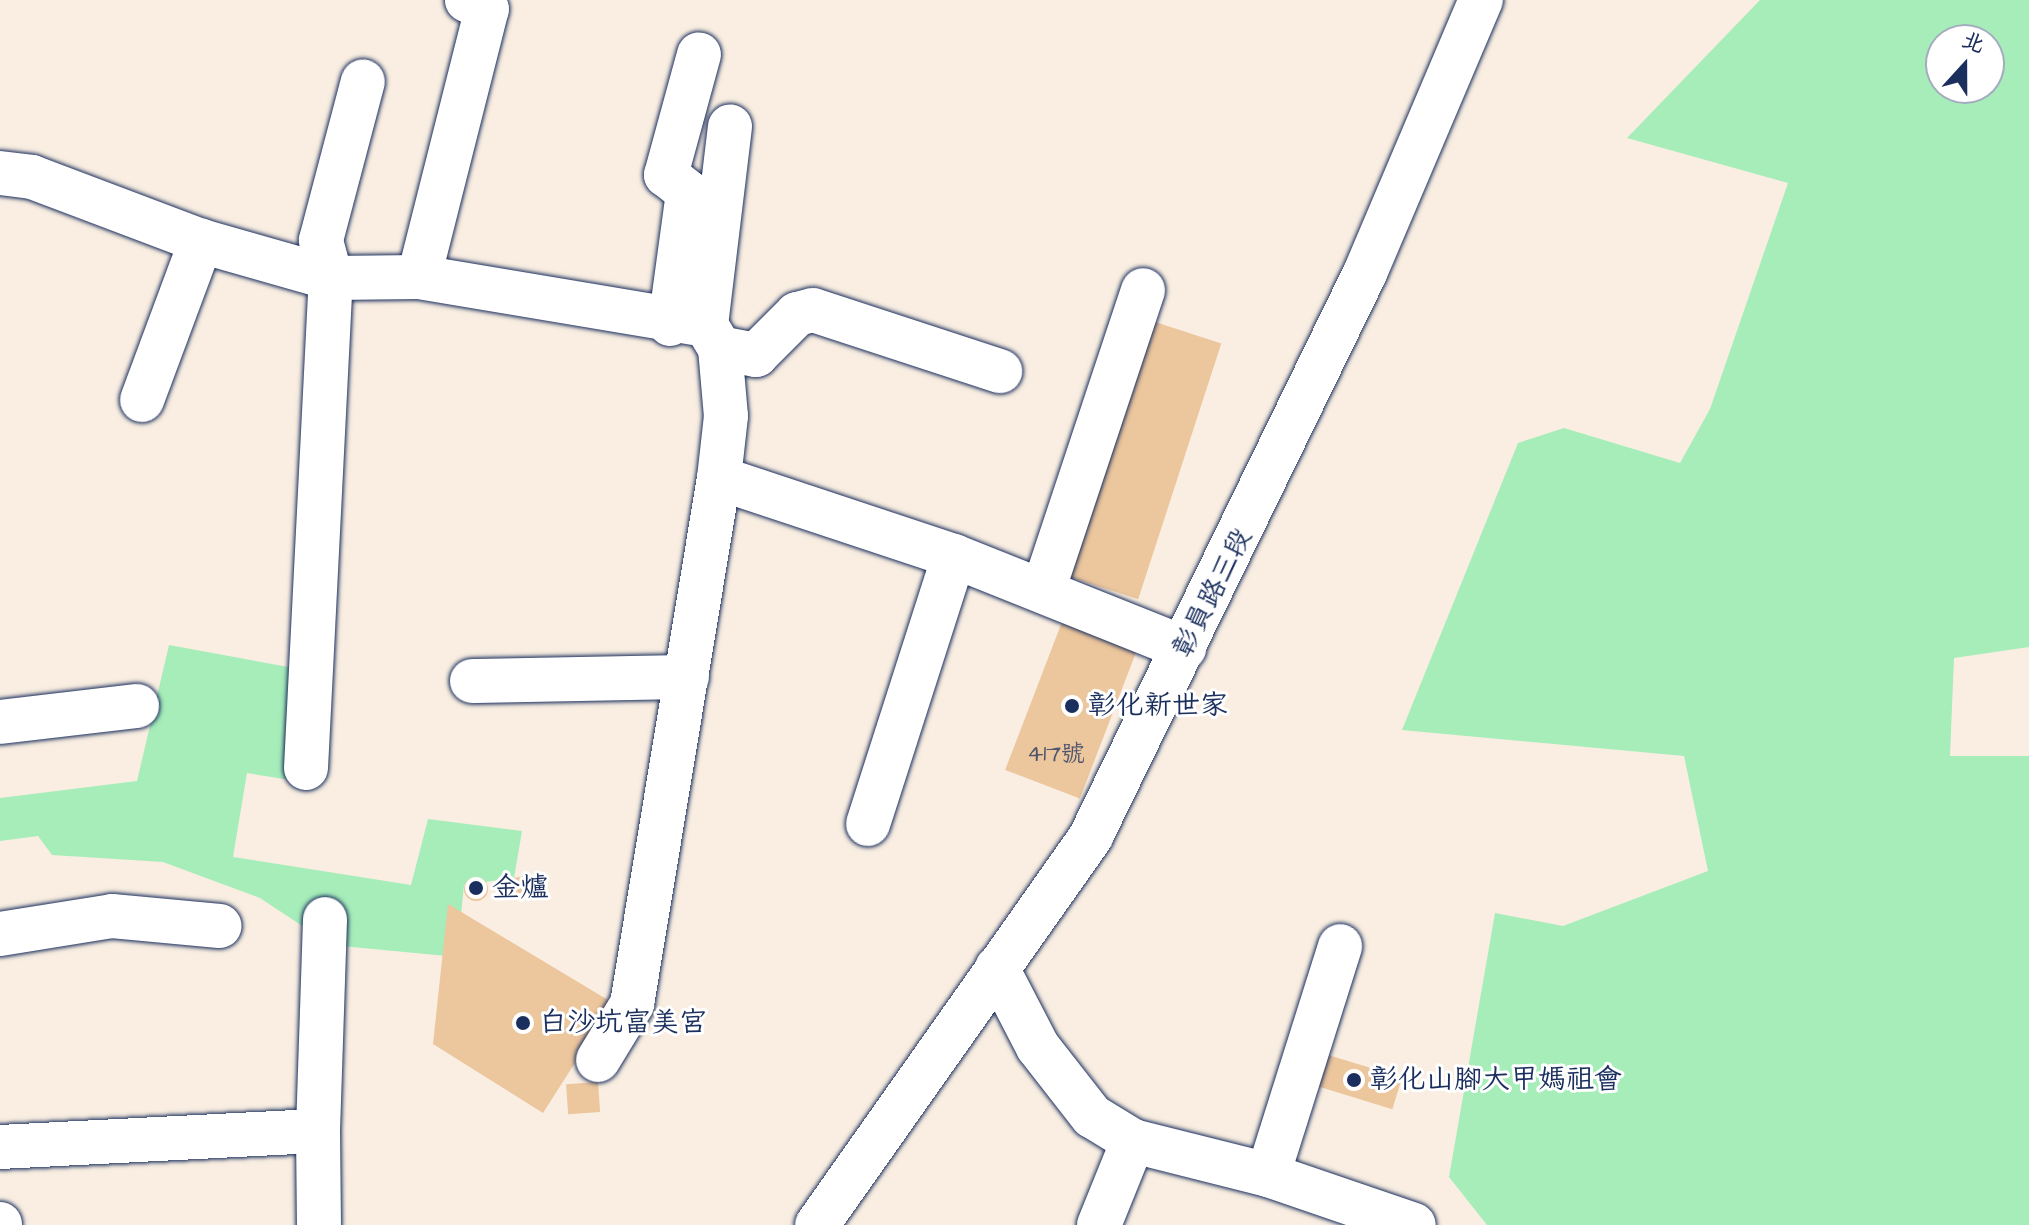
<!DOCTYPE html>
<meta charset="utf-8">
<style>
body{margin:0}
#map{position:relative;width:2029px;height:1225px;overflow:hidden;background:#f9eee1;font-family:"Architects Daughter","LXGW WenKai TC",sans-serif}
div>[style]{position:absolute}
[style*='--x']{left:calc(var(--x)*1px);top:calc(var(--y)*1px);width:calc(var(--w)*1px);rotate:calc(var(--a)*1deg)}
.green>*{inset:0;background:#a6edba}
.building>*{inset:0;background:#ecc69c;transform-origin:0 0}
.round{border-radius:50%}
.roads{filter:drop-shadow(0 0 2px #1b2f5e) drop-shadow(0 0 2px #1b2f5e)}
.minor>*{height:44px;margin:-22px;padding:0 22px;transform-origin:22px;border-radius:22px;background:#fff}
.major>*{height:44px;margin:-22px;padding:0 22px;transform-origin:22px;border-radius:22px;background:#fff}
.dots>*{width:22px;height:22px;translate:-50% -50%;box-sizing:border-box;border:4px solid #fff;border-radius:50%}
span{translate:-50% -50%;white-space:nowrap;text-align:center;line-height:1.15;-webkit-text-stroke:6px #fff;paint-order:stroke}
.number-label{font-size:24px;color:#4f556e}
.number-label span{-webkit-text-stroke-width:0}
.street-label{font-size:28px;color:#1b2f5e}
.poi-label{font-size:28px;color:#1b2f5e}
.left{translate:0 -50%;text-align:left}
.north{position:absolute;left:1925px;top:24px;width:80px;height:80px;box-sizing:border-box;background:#fff;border:2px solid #a4acbf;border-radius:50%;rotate:21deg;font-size:22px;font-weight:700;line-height:32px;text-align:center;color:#1b2f5e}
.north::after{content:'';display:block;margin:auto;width:28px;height:36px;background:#1b2f5e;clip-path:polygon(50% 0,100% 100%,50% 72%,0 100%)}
</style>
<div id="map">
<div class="green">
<div style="clip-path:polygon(evenodd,1760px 0,2029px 0,2029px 647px,1954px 658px,1950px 756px,2029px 756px,2029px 1225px,1487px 1225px,1449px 1177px,1495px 913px,1563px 926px,1708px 871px,1684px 756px,1402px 730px,1518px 443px,1564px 428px,1680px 463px,1710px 409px,1788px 183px,1627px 138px,1760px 0,1989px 40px,1989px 88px,1941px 88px,1941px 40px,1989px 40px)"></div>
<div style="clip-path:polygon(169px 645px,310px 671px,308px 783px,247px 773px,233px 857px,411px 885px,428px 819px,522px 831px,514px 878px,464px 885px,457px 957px,331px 945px,260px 898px,163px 862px,52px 855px,38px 836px,0 841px,0 798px,137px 781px)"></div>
</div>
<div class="building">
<div style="left:1149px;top:320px;width:76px;height:269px;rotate:18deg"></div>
<div style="left:1065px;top:614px;width:80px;height:167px;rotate:21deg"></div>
<div style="left:528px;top:876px;width:16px;height:18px;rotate:83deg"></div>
<div class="round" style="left:464px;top:877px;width:24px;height:24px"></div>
<div style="clip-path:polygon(448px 904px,613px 1003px,543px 1113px,433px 1044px)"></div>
<div style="left:1315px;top:1051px;width:91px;height:33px;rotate:17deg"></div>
<div style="left:598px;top:1082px;width:30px;height:32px;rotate:86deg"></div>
</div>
<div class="roads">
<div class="minor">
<div style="--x:0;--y:173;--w:32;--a:7"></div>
<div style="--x:32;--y:177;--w:181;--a:20.7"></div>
<div style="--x:201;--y:241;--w:135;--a:15.9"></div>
<div style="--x:331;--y:278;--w:88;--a:-0.7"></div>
<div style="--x:419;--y:277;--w:291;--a:9.5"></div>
<div style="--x:706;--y:325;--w:27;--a:59"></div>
<div style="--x:720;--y:348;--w:68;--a:85"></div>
<div style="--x:726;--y:416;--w:62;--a:96.4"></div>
<div style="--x:719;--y:478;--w:248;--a:18.4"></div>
<div style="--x:954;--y:556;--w:248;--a:21.8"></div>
<div style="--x:419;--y:277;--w:276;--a:-75.8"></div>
<div style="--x:487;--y:9;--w:22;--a:-156"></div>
<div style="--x:670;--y:324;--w:133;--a:-82.2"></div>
<div style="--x:688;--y:192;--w:28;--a:-142"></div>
<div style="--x:666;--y:175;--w:125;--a:-74.7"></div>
<div style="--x:706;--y:325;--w:200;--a:-83.1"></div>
<div style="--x:720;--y:348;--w:37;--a:11"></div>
<div style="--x:756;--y:355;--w:58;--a:-45"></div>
<div style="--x:797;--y:314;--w:16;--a:-14"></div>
<div style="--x:813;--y:310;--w:197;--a:18.1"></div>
<div style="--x:142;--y:400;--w:170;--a:-69.6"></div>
<div style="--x:1043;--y:591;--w:317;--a:-71.6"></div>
<div style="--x:472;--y:681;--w:215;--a:-1.1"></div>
<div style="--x:0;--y:722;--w:138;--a:-6.7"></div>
<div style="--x:306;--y:768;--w:491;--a:-87.1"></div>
<div style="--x:331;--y:278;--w:39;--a:-105"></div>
<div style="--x:321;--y:240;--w:164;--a:-75.2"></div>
<div style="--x:868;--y:824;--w:281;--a:-72.2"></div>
<div style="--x:0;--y:934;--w:113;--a:-9.1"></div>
<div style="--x:112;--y:916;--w:108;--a:5.3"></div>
<div style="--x:997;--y:968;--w:89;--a:62.6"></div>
<div style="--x:1038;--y:1047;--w:88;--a:52"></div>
<div style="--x:1092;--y:1116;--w:48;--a:31.4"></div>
<div style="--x:1133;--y:1141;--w:139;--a:14.1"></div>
<div style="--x:1268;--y:1175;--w:154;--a:18.9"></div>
<div style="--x:598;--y:1060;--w:66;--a:-58.7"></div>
<div style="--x:632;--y:1004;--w:533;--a:-80.61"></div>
<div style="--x:318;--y:1131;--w:212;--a:-88.1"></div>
<div style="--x:0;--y:1147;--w:318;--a:-2.9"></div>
<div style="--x:318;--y:1131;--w:94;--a:89.4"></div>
<div style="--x:1268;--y:1175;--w:240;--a:-72.5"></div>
<div style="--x:0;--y:1224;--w:1;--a:90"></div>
<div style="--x:1099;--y:1225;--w:91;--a:-68"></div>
</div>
<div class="major">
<div style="--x:817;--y:1225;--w:476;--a:-54.8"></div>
<div style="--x:1091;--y:836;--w:626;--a:-64.05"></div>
<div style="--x:1365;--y:273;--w:297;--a:-67"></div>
</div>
</div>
<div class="dots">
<div style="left:1072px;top:706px;background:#1b2f5e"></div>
<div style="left:476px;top:888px;background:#1b2f5e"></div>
<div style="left:523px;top:1023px;background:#1b2f5e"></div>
<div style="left:1354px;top:1080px;background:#1b2f5e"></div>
</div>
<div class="number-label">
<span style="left:1056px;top:755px">417號</span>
</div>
<div class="street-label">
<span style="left:1213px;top:593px;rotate:-63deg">彰員路三段</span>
</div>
<div class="poi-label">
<span class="left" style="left:1088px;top:706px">彰化新世家</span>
<span class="left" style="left:492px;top:888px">金爐</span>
<span class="left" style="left:539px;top:1023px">白沙坑富美宮</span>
<span class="left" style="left:1370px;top:1080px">彰化山腳大甲媽祖會</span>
</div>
<div class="north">北</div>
</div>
